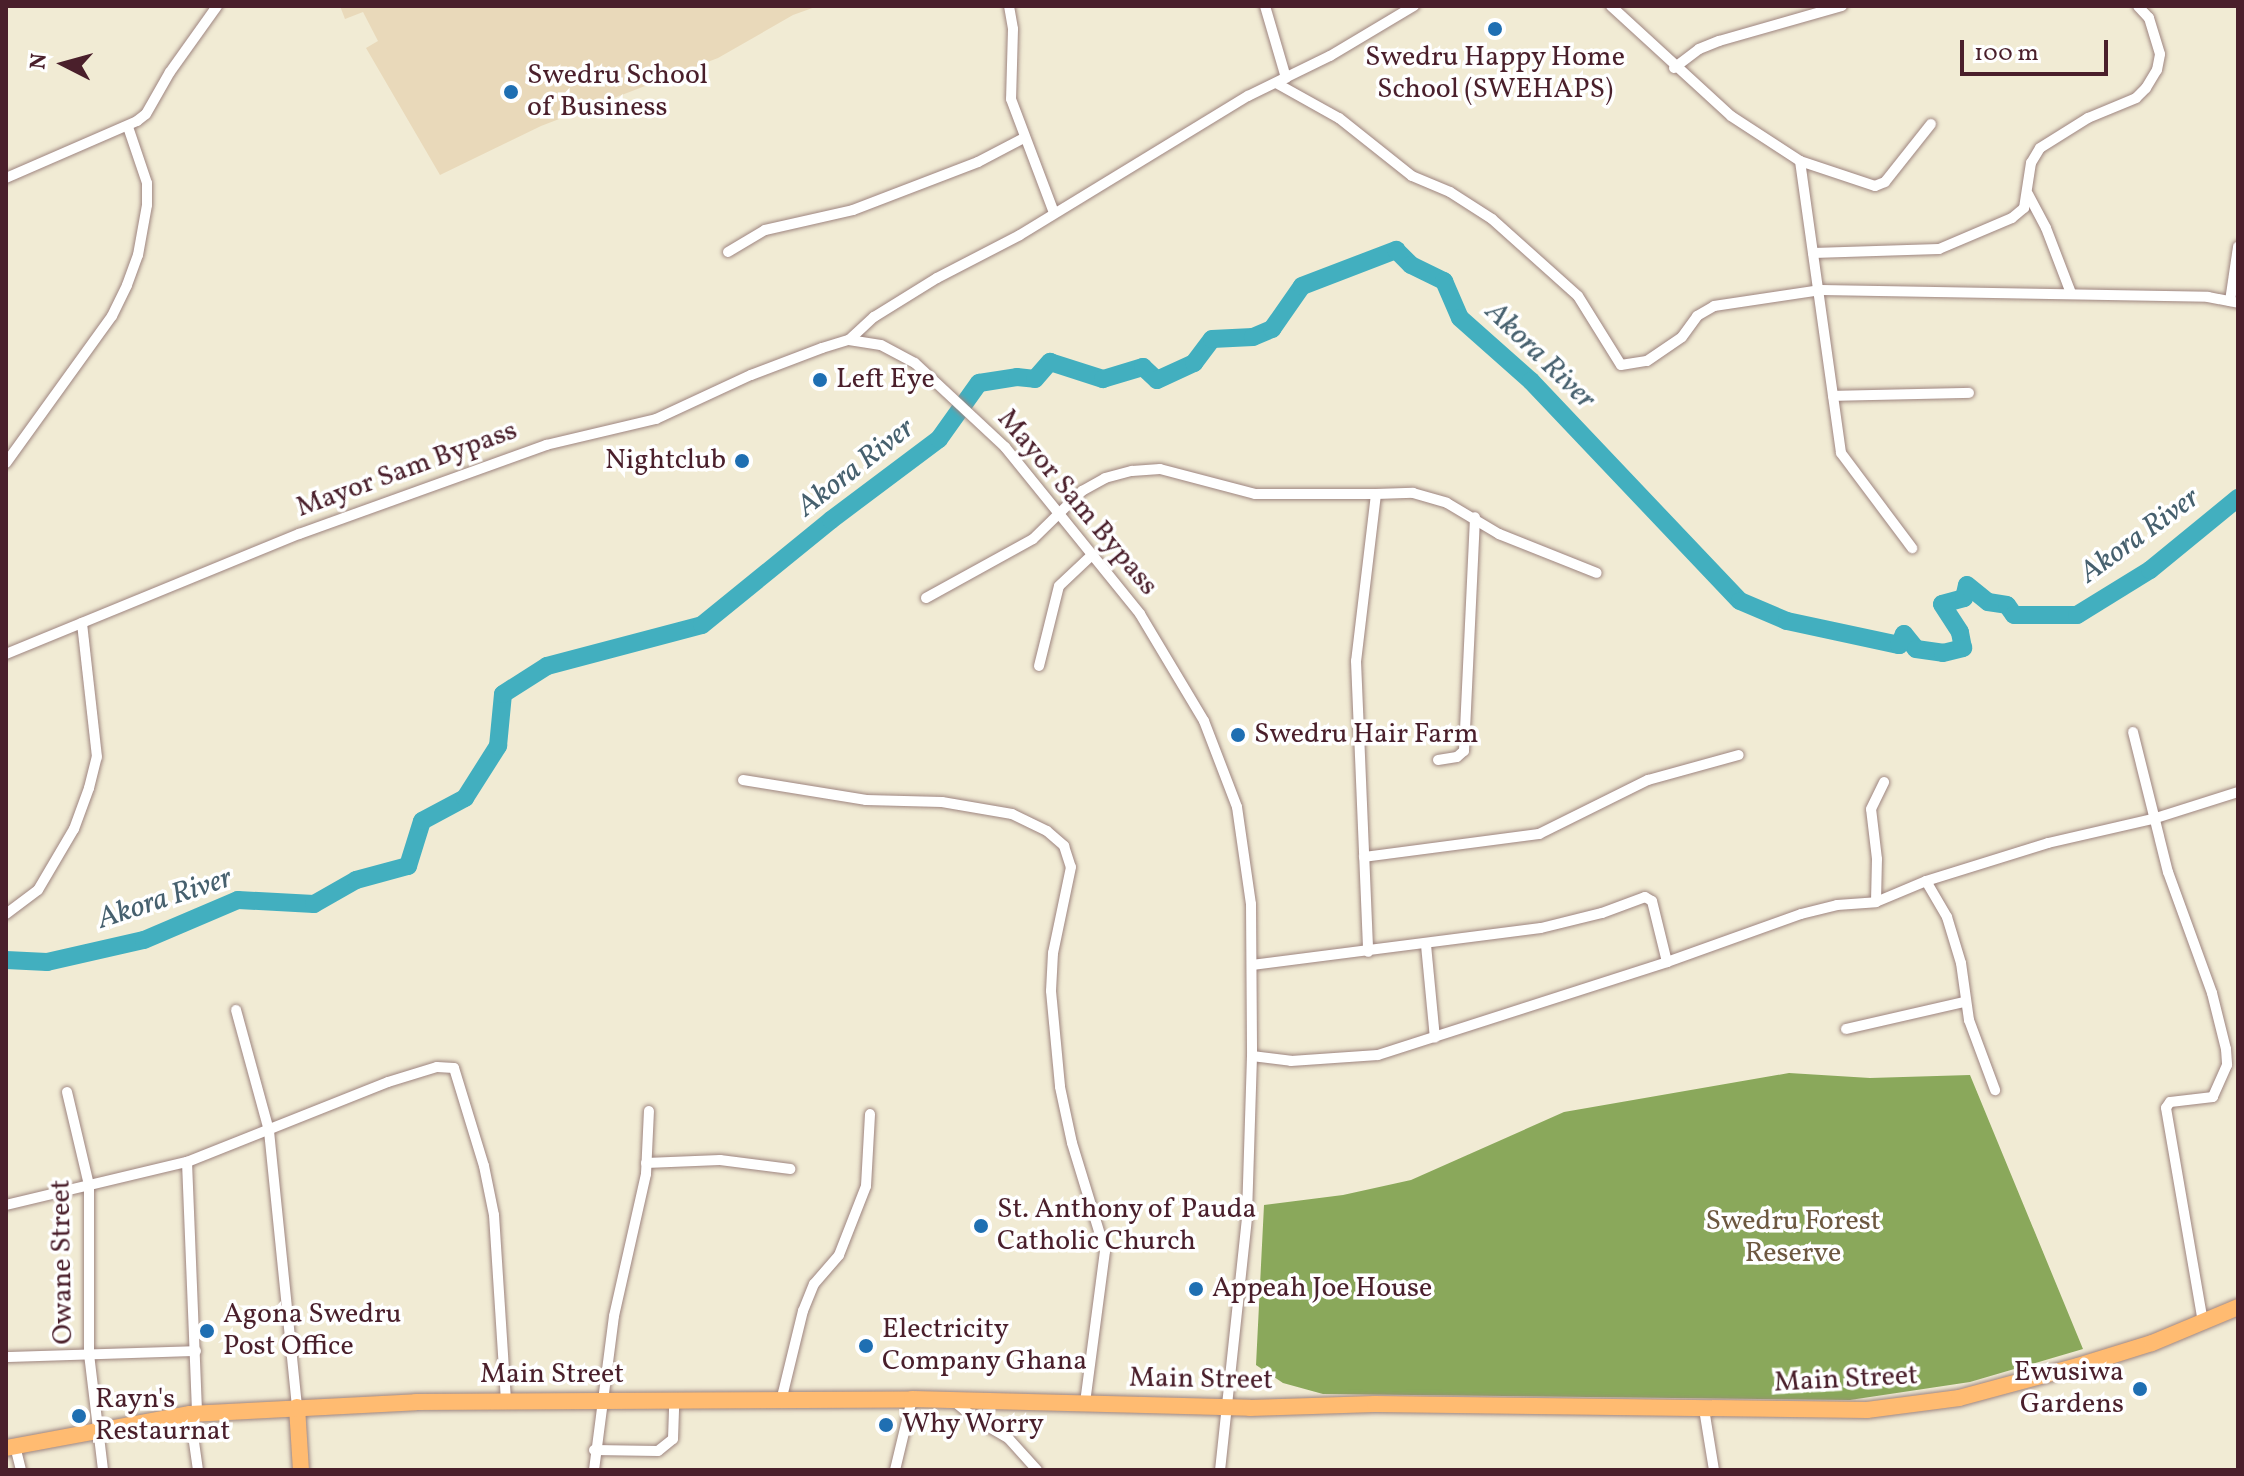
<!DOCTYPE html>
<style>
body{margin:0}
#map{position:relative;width:2244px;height:1476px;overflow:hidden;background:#f1ebd4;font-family:Vollkorn,serif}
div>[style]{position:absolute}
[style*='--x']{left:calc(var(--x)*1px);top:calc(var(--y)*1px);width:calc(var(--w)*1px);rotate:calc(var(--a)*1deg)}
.built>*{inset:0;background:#e9d9ba}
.forest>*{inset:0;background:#8aa85b}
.river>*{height:18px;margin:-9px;padding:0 9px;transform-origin:9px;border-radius:9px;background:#42afbf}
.roads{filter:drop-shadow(0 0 2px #9e8580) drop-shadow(0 0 2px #9e8580)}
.street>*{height:10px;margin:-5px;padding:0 5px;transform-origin:5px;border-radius:5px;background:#fff}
.primary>*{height:16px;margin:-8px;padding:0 8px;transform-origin:8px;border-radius:8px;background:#ffbb71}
.dots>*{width:22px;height:22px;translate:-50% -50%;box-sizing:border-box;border:4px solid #fff;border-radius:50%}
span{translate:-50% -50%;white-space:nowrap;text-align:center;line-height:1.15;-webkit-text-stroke:7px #fff;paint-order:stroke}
.poi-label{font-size:28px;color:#4a1f2b}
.left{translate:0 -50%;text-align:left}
.right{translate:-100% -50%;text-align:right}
.street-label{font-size:28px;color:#4a1f2b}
.park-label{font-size:28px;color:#6d5840}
.water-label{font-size:30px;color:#46606e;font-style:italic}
.frame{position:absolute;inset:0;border:8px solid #4a1f2b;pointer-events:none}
.north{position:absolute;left:24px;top:24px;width:80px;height:80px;-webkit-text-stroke:6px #fff;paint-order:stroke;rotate:276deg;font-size:22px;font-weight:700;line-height:32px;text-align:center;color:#4a1f2b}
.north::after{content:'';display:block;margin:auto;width:28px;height:36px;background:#4a1f2b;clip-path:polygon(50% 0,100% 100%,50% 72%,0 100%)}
.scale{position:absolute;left:1960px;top:40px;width:148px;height:36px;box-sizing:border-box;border:4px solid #4a1f2b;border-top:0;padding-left:10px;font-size:24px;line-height:28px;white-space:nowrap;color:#4a1f2b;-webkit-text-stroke:6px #fff;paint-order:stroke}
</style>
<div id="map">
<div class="built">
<div style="clip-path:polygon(340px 6px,818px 6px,793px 15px,718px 58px,541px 126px,440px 175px,366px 48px,378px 41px,363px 12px,345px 19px)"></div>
</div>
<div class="forest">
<div style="clip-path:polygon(1789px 1073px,1870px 1078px,1970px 1075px,2083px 1349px,1970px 1382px,1850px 1400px,1323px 1394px,1283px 1383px,1256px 1365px,1264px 1205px,1343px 1195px,1411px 1180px,1564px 1112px)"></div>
</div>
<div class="river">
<div style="--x:6;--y:960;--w:41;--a:2.8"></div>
<div style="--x:47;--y:962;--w:99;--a:-12.8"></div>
<div style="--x:144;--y:940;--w:102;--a:-23.1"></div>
<div style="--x:238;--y:900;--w:76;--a:3"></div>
<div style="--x:314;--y:904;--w:48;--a:-29.7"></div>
<div style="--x:356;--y:880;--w:54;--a:-15.1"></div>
<div style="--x:408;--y:866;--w:47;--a:-72.7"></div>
<div style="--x:422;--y:821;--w:49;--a:-28.1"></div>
<div style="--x:465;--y:798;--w:62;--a:-57.6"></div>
<div style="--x:498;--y:746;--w:52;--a:-84.5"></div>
<div style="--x:503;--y:694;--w:52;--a:-32.5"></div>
<div style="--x:547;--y:666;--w:160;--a:-14.8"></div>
<div style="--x:702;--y:625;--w:166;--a:-39.1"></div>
<div style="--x:831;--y:520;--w:135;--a:-36.9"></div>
<div style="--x:939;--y:439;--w:69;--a:-54.5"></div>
<div style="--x:979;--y:383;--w:38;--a:-9"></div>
<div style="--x:1017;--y:377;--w:18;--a:6"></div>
<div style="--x:1035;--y:379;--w:23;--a:-49"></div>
<div style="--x:1050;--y:362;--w:56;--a:17.8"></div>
<div style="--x:1103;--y:379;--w:42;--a:-16.7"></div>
<div style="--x:1143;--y:367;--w:19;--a:43"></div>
<div style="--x:1157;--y:380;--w:41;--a:-24.7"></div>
<div style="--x:1194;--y:363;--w:30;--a:-53"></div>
<div style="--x:1212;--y:339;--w:41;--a:-2.8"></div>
<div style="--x:1253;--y:337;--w:21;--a:-23"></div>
<div style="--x:1272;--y:329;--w:52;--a:-55.1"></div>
<div style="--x:1302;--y:286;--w:101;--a:-21"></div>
<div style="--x:1396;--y:250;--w:21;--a:45"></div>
<div style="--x:1411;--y:265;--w:37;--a:26"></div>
<div style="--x:1444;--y:281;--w:40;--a:66.6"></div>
<div style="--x:1460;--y:318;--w:95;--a:41.6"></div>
<div style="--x:1531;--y:381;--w:303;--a:46.5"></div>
<div style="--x:1740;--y:601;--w:51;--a:23.1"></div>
<div style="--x:1787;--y:621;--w:115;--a:12.1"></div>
<div style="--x:1899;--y:645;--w:12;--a:-66"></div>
<div style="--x:1904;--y:634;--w:19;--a:51"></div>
<div style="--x:1916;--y:649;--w:27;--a:8"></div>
<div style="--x:1943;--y:653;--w:21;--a:-14"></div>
<div style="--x:1963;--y:648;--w:16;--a:-101"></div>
<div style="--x:1960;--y:632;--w:33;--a:-123"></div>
<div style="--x:1942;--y:604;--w:23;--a:-15"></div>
<div style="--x:1964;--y:598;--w:13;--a:-77"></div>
<div style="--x:1967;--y:585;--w:27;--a:39"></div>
<div style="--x:1988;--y:602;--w:19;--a:9"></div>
<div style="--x:2007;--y:605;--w:12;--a:55"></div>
<div style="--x:2014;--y:615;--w:63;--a:0"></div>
<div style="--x:2077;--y:615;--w:86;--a:-31.7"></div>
<div style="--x:2150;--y:570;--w:114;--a:-39.3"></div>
</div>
<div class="roads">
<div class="street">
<div style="--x:1009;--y:6;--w:23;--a:80"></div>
<div style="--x:1013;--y:29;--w:70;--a:91.6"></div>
<div style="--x:1011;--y:99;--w:122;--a:69.3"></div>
<div style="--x:1265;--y:6;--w:75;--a:73.7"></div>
<div style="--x:1611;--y:6;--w:163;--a:42.5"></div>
<div style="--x:1731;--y:116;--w:82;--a:33.1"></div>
<div style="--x:1800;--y:161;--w:295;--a:82"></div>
<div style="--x:1841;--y:453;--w:119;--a:53.2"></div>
<div style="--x:1674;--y:68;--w:31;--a:-37"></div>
<div style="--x:1699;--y:49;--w:22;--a:-22"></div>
<div style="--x:1719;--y:41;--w:128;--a:-15.9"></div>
<div style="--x:1276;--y:83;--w:72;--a:29.1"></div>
<div style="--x:1339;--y:118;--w:93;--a:38.5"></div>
<div style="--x:1412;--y:176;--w:41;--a:22.8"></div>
<div style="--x:1450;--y:192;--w:50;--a:32.7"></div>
<div style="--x:1492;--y:219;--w:115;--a:41.8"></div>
<div style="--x:1578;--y:296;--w:81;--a:58.1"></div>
<div style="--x:1621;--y:365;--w:26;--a:-9"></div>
<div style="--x:1647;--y:361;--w:42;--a:-34.4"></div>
<div style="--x:1682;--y:337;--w:26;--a:-54"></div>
<div style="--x:1697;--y:316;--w:20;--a:-30"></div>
<div style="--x:1714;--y:306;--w:108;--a:-8.5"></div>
<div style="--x:1821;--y:290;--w:387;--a:1"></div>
<div style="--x:2208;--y:297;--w:31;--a:11"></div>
<div style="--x:1800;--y:161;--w:79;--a:18.4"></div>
<div style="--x:1875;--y:186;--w:11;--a:-22"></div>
<div style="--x:1885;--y:182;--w:74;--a:-51.6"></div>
<div style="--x:6;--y:178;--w:143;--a:-23.5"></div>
<div style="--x:137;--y:121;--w:11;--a:-38"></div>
<div style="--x:146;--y:114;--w:48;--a:-60.3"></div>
<div style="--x:170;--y:72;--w:81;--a:-54.5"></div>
<div style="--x:2028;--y:194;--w:38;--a:62"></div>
<div style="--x:2046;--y:228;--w:70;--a:69"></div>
<div style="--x:728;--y:252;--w:43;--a:-30.7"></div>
<div style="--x:765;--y:230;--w:90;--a:-12.8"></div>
<div style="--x:853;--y:210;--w:134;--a:-21"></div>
<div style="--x:978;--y:162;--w:52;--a:-27.6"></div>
<div style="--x:1813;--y:253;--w:126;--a:-1.8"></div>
<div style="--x:1939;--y:249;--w:79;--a:-23"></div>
<div style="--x:2012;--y:218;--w:16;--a:-40"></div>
<div style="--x:2024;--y:208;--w:46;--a:-81.2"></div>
<div style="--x:2031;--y:163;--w:17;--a:-59"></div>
<div style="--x:2040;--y:148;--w:57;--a:-32"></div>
<div style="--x:2088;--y:118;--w:52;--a:-22.6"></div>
<div style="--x:2136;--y:98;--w:14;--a:-45"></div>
<div style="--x:2146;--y:88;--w:21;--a:-59"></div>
<div style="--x:2157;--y:70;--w:16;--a:-79"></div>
<div style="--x:2160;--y:54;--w:38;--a:-107"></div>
<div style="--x:2149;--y:18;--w:16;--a:-133"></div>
<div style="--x:2230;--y:301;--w:55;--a:-81.6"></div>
<div style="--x:849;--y:340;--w:34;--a:-43"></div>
<div style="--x:874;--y:317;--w:74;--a:-31.8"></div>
<div style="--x:937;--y:278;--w:93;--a:-27.4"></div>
<div style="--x:1020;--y:235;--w:267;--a:-31.4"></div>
<div style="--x:1248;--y:96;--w:91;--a:-26"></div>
<div style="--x:1330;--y:56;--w:98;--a:-30.8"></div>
<div style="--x:1833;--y:396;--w:136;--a:-1.3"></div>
<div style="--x:6;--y:463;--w:181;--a:-54.2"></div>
<div style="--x:112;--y:316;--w:34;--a:-64"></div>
<div style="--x:127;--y:285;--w:32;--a:-70"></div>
<div style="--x:138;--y:255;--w:51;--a:-79.8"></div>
<div style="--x:147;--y:205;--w:22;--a:-90"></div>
<div style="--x:147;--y:183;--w:59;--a:-108.7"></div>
<div style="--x:1376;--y:494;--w:37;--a:-2"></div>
<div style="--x:1413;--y:493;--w:35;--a:16"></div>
<div style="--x:1447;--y:503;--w:61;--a:30.8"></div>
<div style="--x:1499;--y:534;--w:105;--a:21.7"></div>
<div style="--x:926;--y:598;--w:122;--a:-28.9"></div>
<div style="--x:1033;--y:539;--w:69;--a:-44.4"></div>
<div style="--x:1082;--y:491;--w:26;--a:-29"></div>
<div style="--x:1105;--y:478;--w:28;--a:-15"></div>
<div style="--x:1132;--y:471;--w:28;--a:-4"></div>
<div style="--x:1160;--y:469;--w:98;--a:14.7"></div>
<div style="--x:1255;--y:494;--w:121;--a:0"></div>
<div style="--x:1376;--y:494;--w:168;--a:96.8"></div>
<div style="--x:1356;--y:661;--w:291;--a:87.6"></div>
<div style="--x:6;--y:654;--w:317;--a:-22.3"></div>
<div style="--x:299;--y:534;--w:263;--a:-19.8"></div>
<div style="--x:546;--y:445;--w:113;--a:-13.3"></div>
<div style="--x:656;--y:419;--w:105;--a:-24.9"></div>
<div style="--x:751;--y:375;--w:76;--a:-20.8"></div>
<div style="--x:822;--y:348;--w:28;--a:-17"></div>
<div style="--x:849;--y:340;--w:32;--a:9"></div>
<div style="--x:881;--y:345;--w:38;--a:28"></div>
<div style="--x:915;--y:363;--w:123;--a:43"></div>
<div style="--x:1005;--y:447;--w:215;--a:51"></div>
<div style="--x:1140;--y:614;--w:125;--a:59.1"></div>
<div style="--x:1204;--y:721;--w:92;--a:69"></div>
<div style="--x:1237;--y:807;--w:98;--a:81.8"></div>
<div style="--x:1251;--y:904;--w:152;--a:89.6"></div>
<div style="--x:1252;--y:1056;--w:162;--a:91.8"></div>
<div style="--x:1247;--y:1218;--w:253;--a:96.1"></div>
<div style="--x:1039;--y:666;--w:82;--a:-76"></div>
<div style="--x:1059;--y:586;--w:45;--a:-43.2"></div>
<div style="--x:2133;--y:732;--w:144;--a:76"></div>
<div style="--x:2168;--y:872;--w:129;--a:70"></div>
<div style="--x:2212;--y:993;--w:58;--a:76"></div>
<div style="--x:2226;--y:1049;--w:16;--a:86"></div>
<div style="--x:2227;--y:1065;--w:35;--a:114"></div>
<div style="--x:2213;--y:1097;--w:43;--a:173.4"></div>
<div style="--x:2170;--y:1102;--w:7;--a:124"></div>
<div style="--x:2166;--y:1108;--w:218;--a:80.2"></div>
<div style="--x:1438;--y:760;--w:19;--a:-9"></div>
<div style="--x:1457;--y:757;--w:9;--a:-41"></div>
<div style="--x:1464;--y:751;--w:234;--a:-87.3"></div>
<div style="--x:743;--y:780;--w:125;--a:9.2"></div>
<div style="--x:866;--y:800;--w:76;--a:1.5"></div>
<div style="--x:942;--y:802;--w:71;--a:9.7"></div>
<div style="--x:1012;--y:814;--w:39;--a:26"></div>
<div style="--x:1047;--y:831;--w:23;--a:41"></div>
<div style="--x:1064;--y:846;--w:22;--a:72"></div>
<div style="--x:1071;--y:867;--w:88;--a:101.8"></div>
<div style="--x:1053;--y:953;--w:38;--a:93"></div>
<div style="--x:1051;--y:991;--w:96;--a:84.6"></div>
<div style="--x:1060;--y:1087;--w:57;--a:77.9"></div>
<div style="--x:1072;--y:1143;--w:113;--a:73"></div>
<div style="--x:1105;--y:1251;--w:153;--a:97.5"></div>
<div style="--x:1364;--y:857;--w:177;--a:-7.5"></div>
<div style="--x:1539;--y:834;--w:122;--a:-26.4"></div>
<div style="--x:1648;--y:780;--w:94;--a:-15.4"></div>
<div style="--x:1926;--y:881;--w:42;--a:59.7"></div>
<div style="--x:1947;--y:917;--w:48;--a:73.1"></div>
<div style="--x:1961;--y:963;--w:58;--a:82"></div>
<div style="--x:1969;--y:1020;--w:75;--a:69.6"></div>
<div style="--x:1876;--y:902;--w:43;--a:-88.7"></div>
<div style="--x:1877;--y:859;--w:50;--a:-96.8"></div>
<div style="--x:1871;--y:809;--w:30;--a:-64"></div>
<div style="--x:6;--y:914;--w:40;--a:-37"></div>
<div style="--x:38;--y:890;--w:71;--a:-59.5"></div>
<div style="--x:74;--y:829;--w:44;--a:-69.9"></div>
<div style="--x:89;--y:788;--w:32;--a:-76"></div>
<div style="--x:97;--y:757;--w:135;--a:-96.4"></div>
<div style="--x:1426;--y:945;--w:93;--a:84.5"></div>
<div style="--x:1252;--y:965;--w:291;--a:-7.3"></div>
<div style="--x:1541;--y:928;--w:63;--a:-13.8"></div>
<div style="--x:1602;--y:913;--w:46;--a:-20.4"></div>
<div style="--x:1645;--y:897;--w:8;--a:30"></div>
<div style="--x:1652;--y:901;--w:63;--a:76.2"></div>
<div style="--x:236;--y:1010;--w:125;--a:74.7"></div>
<div style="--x:269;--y:1131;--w:277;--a:84.2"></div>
<div style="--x:1846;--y:1029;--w:121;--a:-12.9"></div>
<div style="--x:1252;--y:1056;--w:39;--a:7"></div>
<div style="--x:1291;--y:1061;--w:87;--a:-3.9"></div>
<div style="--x:1378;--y:1055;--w:304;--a:-17.8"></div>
<div style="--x:1667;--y:962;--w:142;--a:-19.7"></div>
<div style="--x:1801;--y:914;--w:37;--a:-14"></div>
<div style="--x:1837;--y:905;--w:39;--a:-4"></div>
<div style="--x:1876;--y:902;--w:54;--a:-22.8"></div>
<div style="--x:1926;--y:881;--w:128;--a:-17.3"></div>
<div style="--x:2048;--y:843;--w:111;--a:-13"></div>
<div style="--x:2156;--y:818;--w:86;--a:-17.6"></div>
<div style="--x:67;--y:1092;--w:96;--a:76.7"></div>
<div style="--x:89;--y:1185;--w:169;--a:90"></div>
<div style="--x:89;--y:1354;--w:117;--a:83.1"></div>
<div style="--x:187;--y:1162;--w:252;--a:87.7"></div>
<div style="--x:646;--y:1163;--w:74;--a:-2.3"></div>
<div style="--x:720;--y:1160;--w:71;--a:7.3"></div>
<div style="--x:6;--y:1205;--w:186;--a:-13.4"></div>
<div style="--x:187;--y:1162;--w:216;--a:-21.7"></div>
<div style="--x:388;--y:1082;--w:51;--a:-17"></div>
<div style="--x:437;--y:1067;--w:17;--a:3"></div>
<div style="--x:454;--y:1068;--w:102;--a:73"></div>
<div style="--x:484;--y:1166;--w:50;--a:78.5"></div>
<div style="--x:494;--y:1215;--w:186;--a:86.3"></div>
<div style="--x:6;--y:1357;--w:190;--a:-1.8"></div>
<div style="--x:781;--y:1401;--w:93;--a:-76.3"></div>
<div style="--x:803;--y:1311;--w:29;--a:-68"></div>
<div style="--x:814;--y:1284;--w:38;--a:-49"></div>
<div style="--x:839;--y:1255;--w:74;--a:-68.6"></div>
<div style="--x:866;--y:1186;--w:72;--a:-86.8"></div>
<div style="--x:955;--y:1402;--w:26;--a:40"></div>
<div style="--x:975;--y:1419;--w:39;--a:30"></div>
<div style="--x:1009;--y:1439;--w:42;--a:47.9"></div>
<div style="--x:1704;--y:1409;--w:62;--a:80.7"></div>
<div style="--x:190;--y:1414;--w:57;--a:81.9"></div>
<div style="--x:15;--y:1446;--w:25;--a:76"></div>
<div style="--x:594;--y:1450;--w:64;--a:0.9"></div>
<div style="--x:658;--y:1451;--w:19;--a:-39"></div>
<div style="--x:673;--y:1439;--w:38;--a:-88"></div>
<div style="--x:594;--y:1470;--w:155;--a:-82.6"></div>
<div style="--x:614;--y:1316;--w:146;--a:-77.3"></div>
<div style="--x:646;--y:1174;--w:63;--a:-87.3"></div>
<div style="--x:895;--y:1470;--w:73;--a:-76.5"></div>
</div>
<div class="primary">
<div style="--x:297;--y:1407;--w:63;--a:86.4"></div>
<div style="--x:6;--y:1448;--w:187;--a:-10.5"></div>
<div style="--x:190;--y:1414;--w:226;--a:-3"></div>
<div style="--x:416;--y:1402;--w:496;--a:-0.3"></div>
<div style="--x:912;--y:1399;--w:338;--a:1.5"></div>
<div style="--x:1250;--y:1408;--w:125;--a:-1.8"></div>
<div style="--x:1375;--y:1404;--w:492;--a:0.7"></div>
<div style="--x:1867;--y:1410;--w:93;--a:-7.4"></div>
<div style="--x:1959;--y:1398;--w:123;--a:-15.1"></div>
<div style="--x:2078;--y:1366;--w:77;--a:-17.3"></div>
<div style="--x:2152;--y:1343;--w:93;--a:-22.7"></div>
</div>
</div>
<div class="dots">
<div style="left:1495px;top:29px;background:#1f6fb2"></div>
<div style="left:511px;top:92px;background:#1f6fb2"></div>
<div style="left:820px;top:380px;background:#1f6fb2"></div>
<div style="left:742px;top:461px;background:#1f6fb2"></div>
<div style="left:1238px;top:735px;background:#1f6fb2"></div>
<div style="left:981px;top:1226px;background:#1f6fb2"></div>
<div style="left:1196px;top:1289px;background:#1f6fb2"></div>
<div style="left:207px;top:1331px;background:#1f6fb2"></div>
<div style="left:866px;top:1346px;background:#1f6fb2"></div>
<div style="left:2140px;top:1389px;background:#1f6fb2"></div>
<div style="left:79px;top:1416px;background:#1f6fb2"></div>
<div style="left:886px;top:1425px;background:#1f6fb2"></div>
</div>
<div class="poi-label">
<span style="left:1495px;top:74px">Swedru Happy Home<br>School (SWEHAPS)</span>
<span class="left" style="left:527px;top:92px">Swedru School<br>of Business</span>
<span class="left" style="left:836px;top:380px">Left Eye</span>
<span class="right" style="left:726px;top:461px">Nightclub</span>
<span class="left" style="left:1254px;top:735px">Swedru Hair Farm</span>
<span class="left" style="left:997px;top:1226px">St. Anthony of Pauda<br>Catholic Church</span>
<span class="left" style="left:1212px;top:1289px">Appeah Joe House</span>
<span class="left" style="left:223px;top:1331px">Agona Swedru<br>Post Office</span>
<span class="left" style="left:882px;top:1346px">Electricity<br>Company Ghana</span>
<span class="right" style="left:2124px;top:1389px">Ewusiwa<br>Gardens</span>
<span class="left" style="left:95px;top:1416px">Rayn's<br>Restaurnat</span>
<span class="left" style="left:902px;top:1425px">Why Worry</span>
</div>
<div class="street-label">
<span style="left:407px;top:470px;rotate:-20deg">Mayor Sam Bypass</span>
<span style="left:1077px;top:503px;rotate:50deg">Mayor Sam Bypass</span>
<span style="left:63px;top:1262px;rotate:-91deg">Owane Street</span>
<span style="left:552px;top:1375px">Main Street</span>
<span style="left:1201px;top:1380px;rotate:1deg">Main Street</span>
<span style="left:1846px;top:1380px;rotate:-3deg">Main Street</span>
</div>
<div class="park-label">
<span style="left:1793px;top:1238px">Swedru Forest<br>Reserve</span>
</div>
<div class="water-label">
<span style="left:1540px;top:356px;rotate:44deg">Akora River</span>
<span style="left:856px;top:468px;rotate:-38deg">Akora River</span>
<span style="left:2140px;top:536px;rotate:-36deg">Akora River</span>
<span style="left:165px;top:899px;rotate:-18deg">Akora River</span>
</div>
<div class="frame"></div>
<div class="north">N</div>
<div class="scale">100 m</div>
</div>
